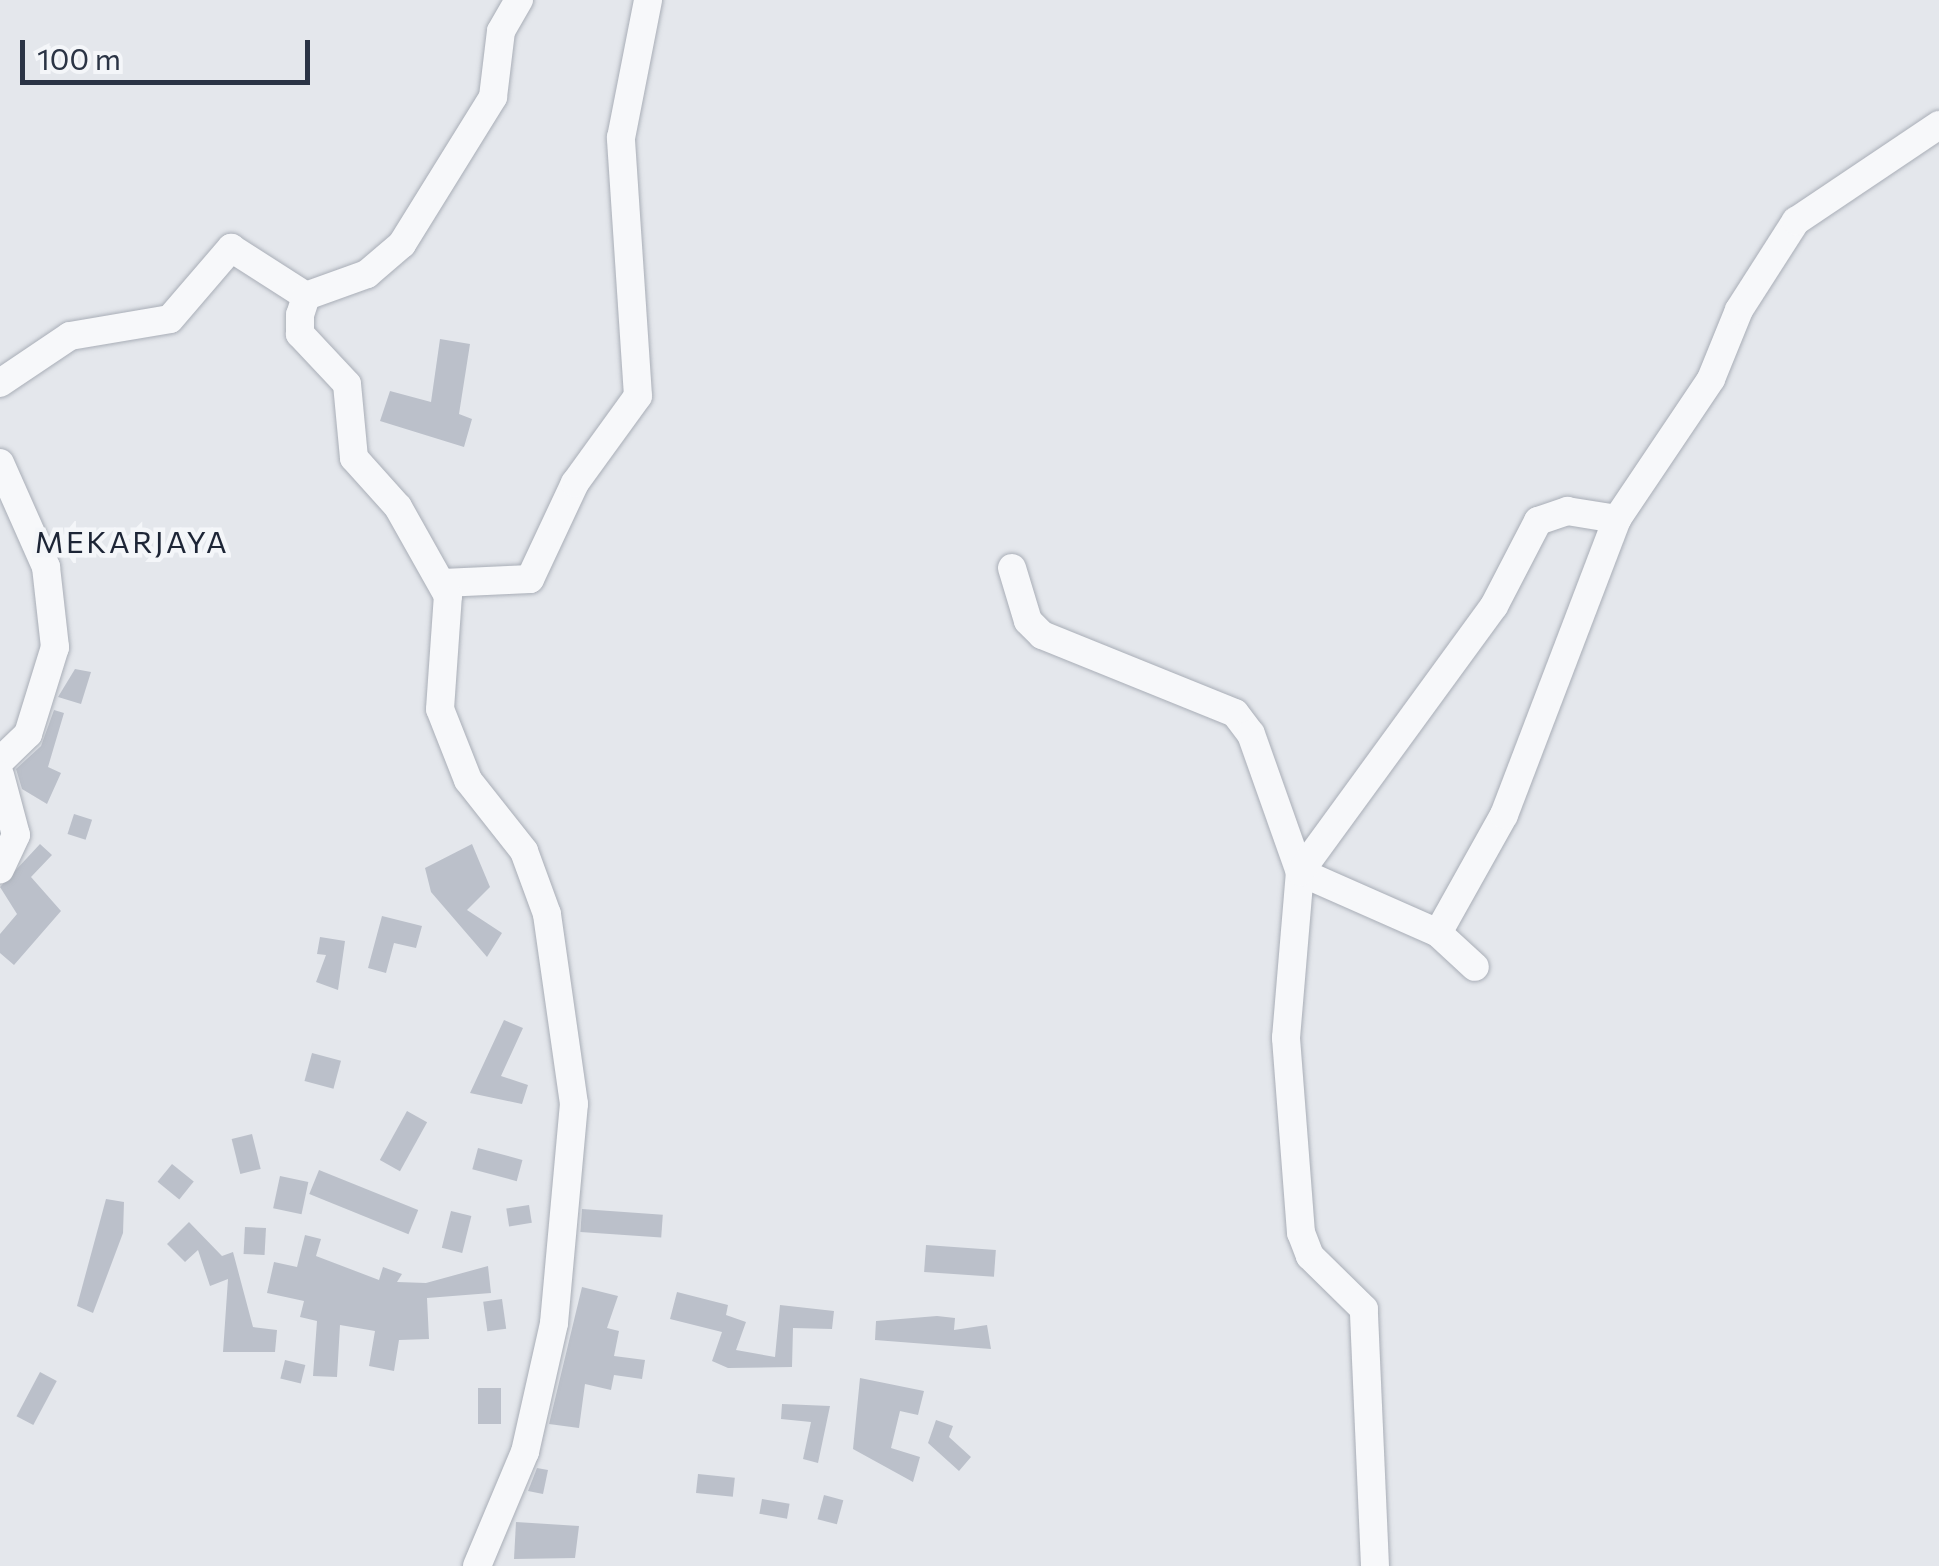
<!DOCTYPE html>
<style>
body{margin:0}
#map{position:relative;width:1939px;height:1566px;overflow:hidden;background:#e4e7ec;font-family:Commissioner,sans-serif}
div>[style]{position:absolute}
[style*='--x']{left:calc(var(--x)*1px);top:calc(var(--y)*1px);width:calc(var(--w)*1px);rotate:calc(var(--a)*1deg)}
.building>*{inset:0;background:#bbc0ca;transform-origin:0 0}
.roads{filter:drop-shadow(0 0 2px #a9aeb7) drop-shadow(0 0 2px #a9aeb7)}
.minor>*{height:28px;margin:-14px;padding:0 14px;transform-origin:14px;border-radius:14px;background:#f7f8fa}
span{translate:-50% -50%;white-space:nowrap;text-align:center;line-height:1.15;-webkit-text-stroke:9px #f4f6f9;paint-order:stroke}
.quarter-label{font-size:30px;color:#1d2536;letter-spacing:2.5px}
.scale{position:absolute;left:20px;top:40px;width:290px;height:45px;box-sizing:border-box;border:5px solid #2b3445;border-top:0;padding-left:12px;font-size:30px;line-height:35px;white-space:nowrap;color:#2b3445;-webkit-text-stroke:8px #f4f6f9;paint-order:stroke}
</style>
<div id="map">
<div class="building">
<div style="clip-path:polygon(440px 339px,470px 344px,459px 414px,472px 419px,464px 447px,380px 421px,390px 391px,431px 402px)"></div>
<div style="clip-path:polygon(75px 669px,91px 672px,81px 704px,58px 697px)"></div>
<div style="clip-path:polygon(54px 710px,64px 713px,48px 767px,61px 773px,47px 804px,22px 789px,16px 769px,41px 746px)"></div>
<div style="left:74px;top:814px;width:19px;height:21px;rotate:18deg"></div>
<div style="clip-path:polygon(40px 844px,52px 855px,31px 877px,61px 911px,14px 965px,0 953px,0 934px,17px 914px,0 887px)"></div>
<div style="clip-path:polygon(472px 844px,490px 887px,467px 910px,502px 933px,487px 957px,431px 892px,425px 868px)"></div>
<div style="clip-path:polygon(382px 916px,422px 926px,416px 948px,394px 943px,386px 973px,368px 968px)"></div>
<div style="clip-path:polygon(320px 937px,345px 941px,338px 990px,316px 982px,326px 955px,317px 954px)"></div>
<div style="clip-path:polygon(504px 1020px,523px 1028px,501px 1076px,528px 1085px,522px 1104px,470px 1093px)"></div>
<div style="left:312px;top:1053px;width:30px;height:29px;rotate:15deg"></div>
<div style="left:407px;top:1111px;width:23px;height:56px;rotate:29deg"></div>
<div style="left:252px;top:1134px;width:36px;height:21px;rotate:76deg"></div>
<div style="left:478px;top:1148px;width:46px;height:22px;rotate:15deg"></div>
<div style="left:172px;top:1164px;width:28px;height:23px;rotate:39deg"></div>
<div style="left:319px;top:1170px;width:107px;height:26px;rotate:22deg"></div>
<div style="left:280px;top:1176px;width:29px;height:33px;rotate:12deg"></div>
<div style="clip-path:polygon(106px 1199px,124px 1202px,123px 1233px,93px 1313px,77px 1306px)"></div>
<div style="left:529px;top:1205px;width:18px;height:23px;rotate:81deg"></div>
<div style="left:582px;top:1209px;width:81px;height:23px;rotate:4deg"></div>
<div style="left:451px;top:1211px;width:21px;height:38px;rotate:14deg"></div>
<div style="clip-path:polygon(189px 1222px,222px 1256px,233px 1252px,253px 1327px,277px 1330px,275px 1352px,223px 1352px,228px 1279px,210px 1286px,198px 1250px,185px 1262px,167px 1244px)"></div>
<div style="left:245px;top:1227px;width:21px;height:27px;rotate:3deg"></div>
<div style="clip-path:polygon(305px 1235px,321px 1239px,316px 1256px,379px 1280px,383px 1267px,402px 1274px,397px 1282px,426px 1283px,488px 1266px,491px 1293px,427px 1298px,429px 1339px,399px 1340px,394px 1371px,369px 1366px,375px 1331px,340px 1325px,337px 1377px,313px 1376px,317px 1321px,300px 1317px,304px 1301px,267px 1293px,274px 1262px,297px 1267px)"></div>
<div style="left:926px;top:1245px;width:70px;height:27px;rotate:4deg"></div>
<div style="clip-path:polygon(582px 1287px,618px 1296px,607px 1328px,619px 1331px,614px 1356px,645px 1360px,642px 1379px,614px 1375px,611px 1390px,585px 1384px,579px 1428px,549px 1424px)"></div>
<div style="clip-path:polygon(677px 1292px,728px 1305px,726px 1315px,746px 1322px,736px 1350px,775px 1357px,780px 1305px,834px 1311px,832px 1329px,793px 1328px,792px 1367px,728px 1368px,712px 1361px,722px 1332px,670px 1319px)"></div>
<div style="left:502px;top:1299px;width:30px;height:19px;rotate:82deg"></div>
<div style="clip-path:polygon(937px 1316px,955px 1318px,954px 1330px,987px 1325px,991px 1349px,875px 1340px,876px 1321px)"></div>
<div style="left:285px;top:1360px;width:21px;height:19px;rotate:14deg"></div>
<div style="left:40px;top:1372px;width:19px;height:50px;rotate:28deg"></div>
<div style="clip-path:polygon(860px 1378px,924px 1391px,918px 1415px,900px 1411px,891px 1448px,920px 1457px,913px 1482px,853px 1449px)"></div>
<div style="left:501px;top:1388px;width:36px;height:23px;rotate:90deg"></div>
<div style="clip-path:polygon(782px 1404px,830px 1406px,818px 1463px,803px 1459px,811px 1422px,781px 1419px)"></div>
<div style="clip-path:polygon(936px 1420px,953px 1426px,949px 1437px,971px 1457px,959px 1471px,928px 1443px)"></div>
<div style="clip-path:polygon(537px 1468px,548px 1470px,543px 1494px,528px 1491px)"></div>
<div style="left:698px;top:1474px;width:37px;height:19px;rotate:6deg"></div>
<div style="left:824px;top:1495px;width:20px;height:25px;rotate:15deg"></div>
<div style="left:762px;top:1499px;width:28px;height:15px;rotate:10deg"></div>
<div style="clip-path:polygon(516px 1522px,579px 1526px,575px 1558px,514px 1559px)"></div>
</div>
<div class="roads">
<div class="minor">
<div style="--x:0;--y:383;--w:84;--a:-33.9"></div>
<div style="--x:70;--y:336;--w:101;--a:-9.6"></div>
<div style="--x:170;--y:319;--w:94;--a:-49.3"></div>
<div style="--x:231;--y:248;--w:89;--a:32.6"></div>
<div style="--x:0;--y:463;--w:114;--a:66.1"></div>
<div style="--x:46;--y:567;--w:81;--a:83.6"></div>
<div style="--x:55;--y:647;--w:91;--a:107.2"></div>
<div style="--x:28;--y:734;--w:39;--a:136"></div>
<div style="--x:1012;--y:568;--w:55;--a:73.2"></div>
<div style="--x:1028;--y:621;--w:20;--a:45"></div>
<div style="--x:1042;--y:635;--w:208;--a:22"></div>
<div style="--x:1235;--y:713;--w:26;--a:53"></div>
<div style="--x:1251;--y:734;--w:146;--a:70.5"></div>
<div style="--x:1300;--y:872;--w:151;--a:23.8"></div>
<div style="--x:1438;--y:933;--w:50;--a:42.6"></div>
<div style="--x:443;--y:583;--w:87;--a:-2.6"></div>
<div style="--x:530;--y:579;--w:106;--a:-64.9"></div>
<div style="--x:575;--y:483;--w:107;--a:-54.1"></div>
<div style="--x:638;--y:396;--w:259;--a:-93.8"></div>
<div style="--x:621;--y:138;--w:141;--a:-78.9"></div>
<div style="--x:0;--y:775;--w:62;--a:75.1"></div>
<div style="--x:16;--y:835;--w:38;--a:115"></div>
<div style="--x:1438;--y:933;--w:135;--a:-60.8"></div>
<div style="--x:1504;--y:815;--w:317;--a:-69.1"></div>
<div style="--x:477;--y:1566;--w:124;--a:-67.2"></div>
<div style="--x:525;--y:1452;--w:132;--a:-77.3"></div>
<div style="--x:554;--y:1323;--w:220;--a:-84.8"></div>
<div style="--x:574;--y:1104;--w:192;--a:-98.1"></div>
<div style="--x:547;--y:914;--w:67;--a:-110.1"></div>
<div style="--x:524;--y:851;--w:90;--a:-128.3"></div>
<div style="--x:468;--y:780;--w:76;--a:-111.5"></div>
<div style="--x:440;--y:709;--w:113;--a:-86"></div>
<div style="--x:448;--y:596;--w:102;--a:-119.3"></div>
<div style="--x:398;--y:507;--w:66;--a:-131.9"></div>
<div style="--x:354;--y:458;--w:74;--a:-95.4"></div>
<div style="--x:347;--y:384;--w:69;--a:-133.2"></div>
<div style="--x:300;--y:334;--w:19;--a:-90"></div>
<div style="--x:300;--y:315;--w:20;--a:-72"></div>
<div style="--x:306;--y:296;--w:65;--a:-19.8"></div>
<div style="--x:367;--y:274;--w:46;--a:-40.6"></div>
<div style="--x:402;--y:244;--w:173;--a:-58.2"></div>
<div style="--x:493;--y:97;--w:66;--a:-83.1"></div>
<div style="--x:501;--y:31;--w:36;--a:-60"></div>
<div style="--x:1375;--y:1566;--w:257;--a:-92.5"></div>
<div style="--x:1364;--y:1309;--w:76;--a:-135.5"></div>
<div style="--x:1310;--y:1256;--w:25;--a:-111"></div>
<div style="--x:1301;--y:1233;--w:196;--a:-94.4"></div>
<div style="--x:1286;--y:1038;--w:167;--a:-85.2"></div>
<div style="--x:1300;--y:872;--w:329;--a:-53.9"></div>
<div style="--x:1494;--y:606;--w:96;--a:-62.6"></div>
<div style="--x:1538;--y:521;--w:31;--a:-19"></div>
<div style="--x:1567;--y:511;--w:51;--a:9.1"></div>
<div style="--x:1617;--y:519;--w:169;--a:-56.1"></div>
<div style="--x:1711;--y:379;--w:74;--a:-67.9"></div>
<div style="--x:1739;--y:310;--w:106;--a:-57.4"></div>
<div style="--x:1796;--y:221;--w:172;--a:-33.9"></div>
</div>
</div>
<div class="quarter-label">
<span style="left:132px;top:541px">MEKARJAYA</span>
</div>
<div class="scale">100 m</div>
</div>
